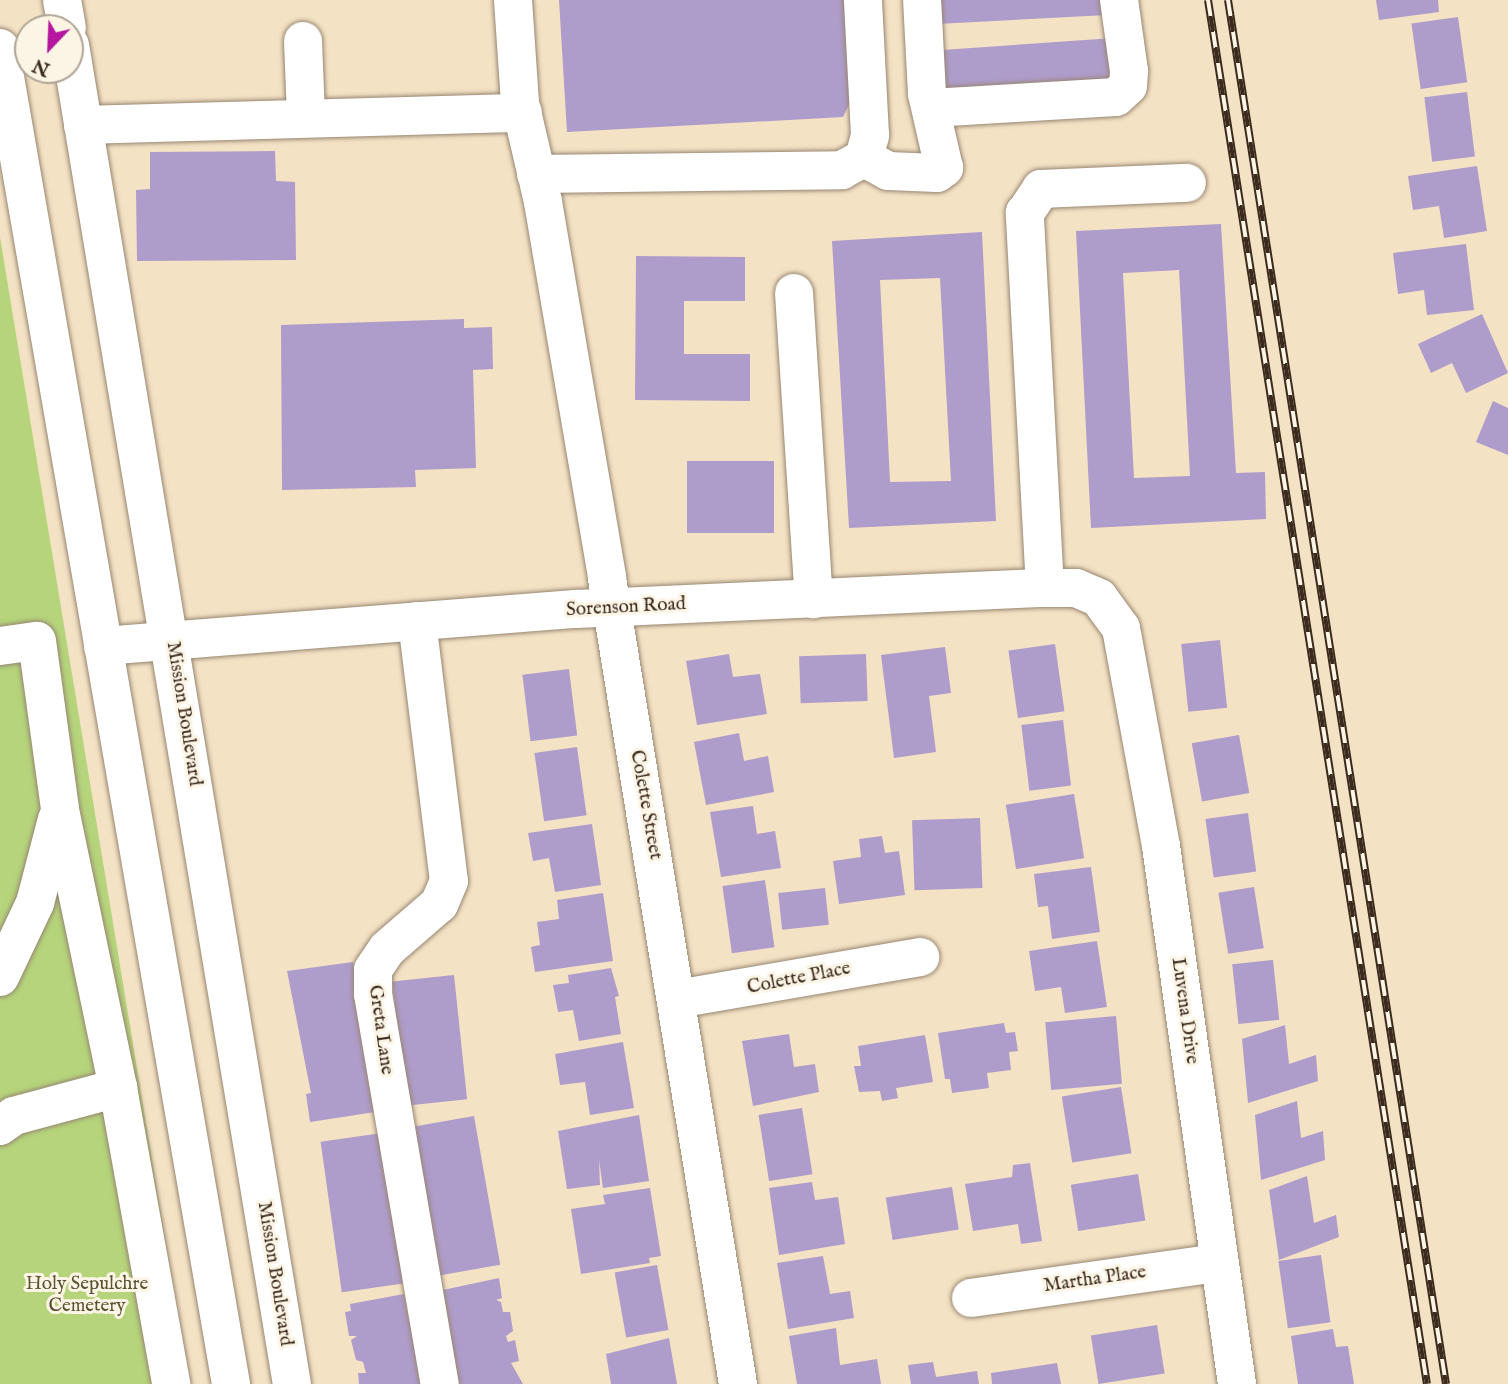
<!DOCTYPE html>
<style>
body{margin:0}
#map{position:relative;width:1508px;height:1384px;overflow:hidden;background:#f4e2c5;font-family:"IM FELL English",serif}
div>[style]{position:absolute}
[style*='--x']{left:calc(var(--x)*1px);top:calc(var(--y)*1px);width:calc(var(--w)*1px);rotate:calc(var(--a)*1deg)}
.green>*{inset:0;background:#b5d47b}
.building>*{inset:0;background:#ae9cca;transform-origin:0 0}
.roads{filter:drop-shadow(0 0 2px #988672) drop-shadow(0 0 2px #988672)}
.minor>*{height:38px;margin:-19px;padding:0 19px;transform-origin:19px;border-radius:19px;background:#fff}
.major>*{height:38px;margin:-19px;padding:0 19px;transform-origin:19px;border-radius:19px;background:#fff}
.rail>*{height:8px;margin-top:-4px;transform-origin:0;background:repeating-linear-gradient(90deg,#fcf5e5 0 16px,#3b2a1e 0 32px);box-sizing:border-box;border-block:2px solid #3b2a1e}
span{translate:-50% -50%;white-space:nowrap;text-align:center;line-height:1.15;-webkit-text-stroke:6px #fcf5e5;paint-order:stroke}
.street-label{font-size:19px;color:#3b2a1e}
.park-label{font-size:19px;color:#5a5435}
.north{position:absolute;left:14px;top:14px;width:70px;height:70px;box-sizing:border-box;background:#fcf5e5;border:2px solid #afa495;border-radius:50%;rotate:203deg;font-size:19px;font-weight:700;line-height:28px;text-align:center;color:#3b2a1e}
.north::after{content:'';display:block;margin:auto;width:24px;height:32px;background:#b5179e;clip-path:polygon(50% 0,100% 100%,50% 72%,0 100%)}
</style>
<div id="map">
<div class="green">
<div style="clip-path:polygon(0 237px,189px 1384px,0 1384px)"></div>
</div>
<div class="building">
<div style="clip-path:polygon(559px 0,852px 0,857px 88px,843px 117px,567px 132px)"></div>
<div style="clip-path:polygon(935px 0,1106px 0,1107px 15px,937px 24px)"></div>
<div style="clip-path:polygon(1376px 0,1438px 0,1439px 12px,1379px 20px)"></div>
<div style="left:1458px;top:17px;width:66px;height:47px;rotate:82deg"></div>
<div style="left:1114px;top:38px;width:45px;height:176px;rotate:86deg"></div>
<div style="left:1467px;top:92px;width:65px;height:43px;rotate:83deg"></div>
<div style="clip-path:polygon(275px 151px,276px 181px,295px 182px,296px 260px,137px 261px,136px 190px,150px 189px,150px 152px)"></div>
<div style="clip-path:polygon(1477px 166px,1487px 231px,1444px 238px,1439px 206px,1413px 210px,1408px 176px)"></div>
<div style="clip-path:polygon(evenodd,1221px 224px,1236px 473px,1265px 472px,1266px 519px,1091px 528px,1076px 231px,1221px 224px,1179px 270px,1190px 476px,1134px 478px,1123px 273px,1179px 270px)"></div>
<div style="clip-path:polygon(evenodd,982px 232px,996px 521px,849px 528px,832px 241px,982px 232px,940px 278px,951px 481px,890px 482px,880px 280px,940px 278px)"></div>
<div style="clip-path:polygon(1466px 244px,1474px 310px,1427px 315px,1424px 290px,1398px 294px,1393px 253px)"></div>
<div style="clip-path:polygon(636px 256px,745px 257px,745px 301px,684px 301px,684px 354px,750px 354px,750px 401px,635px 400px)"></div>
<div style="clip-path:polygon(1482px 314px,1508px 373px,1466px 393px,1452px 363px,1431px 373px,1418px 344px)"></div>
<div style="clip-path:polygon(464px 319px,464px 328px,492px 327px,493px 369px,473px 370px,476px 468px,415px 470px,416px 487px,282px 490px,281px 325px)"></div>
<div style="clip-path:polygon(1493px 401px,1508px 408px,1508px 455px,1476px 442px)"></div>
<div style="left:687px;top:461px;width:87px;height:72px"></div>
<div style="left:1220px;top:640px;width:68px;height:39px;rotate:84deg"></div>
<div style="left:1055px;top:644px;width:68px;height:47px;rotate:82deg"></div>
<div style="clip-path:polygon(945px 647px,951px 693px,929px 696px,936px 752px,894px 758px,881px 655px)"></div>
<div style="clip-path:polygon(729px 654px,733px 677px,760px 674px,767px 714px,697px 725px,686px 661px)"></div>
<div style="left:866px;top:654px;width:47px;height:67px;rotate:88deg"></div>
<div style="left:569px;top:669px;width:67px;height:47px;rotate:83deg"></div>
<div style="left:1063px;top:720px;width:66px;height:42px;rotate:83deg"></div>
<div style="clip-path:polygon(739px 733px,744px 761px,768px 756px,774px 792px,706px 805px,694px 742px)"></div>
<div style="left:1239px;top:735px;width:59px;height:48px;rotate:80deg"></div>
<div style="left:577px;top:747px;width:69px;height:43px;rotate:82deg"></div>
<div style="left:1074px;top:794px;width:65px;height:69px;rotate:81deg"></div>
<div style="clip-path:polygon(753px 806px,757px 834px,775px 831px,781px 868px,721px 877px,710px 812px)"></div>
<div style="left:1248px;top:813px;width:59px;height:43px;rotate:82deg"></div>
<div style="left:980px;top:818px;width:70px;height:68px;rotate:88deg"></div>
<div style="clip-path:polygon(592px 824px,601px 885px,555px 892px,549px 858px,533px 861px,528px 833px)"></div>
<div style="clip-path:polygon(882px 836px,885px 853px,899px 851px,905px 895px,839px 904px,833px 861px,861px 857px,859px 839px)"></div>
<div style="clip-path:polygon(1091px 867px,1100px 932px,1052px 939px,1048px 906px,1038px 907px,1034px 874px)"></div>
<div style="left:765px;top:880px;width:68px;height:43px;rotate:82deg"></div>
<div style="left:1254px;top:887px;width:62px;height:36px;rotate:81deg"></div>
<div style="left:825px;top:888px;width:37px;height:47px;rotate:84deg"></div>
<div style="clip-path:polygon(603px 893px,613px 961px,535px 972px,531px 947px,540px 945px,537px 922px,559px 919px,557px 900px)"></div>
<div style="clip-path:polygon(1097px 941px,1107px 1007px,1065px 1013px,1061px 987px,1035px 991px,1029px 951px)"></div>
<div style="left:1273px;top:960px;width:60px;height:41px;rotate:84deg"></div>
<div style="clip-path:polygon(353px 962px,375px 1112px,310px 1122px,306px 1094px,311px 1093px,287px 971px)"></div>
<div style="clip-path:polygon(611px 968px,619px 996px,615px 997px,621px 1034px,579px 1041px,573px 1010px,558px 1012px,553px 985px,569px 983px,568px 975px)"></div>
<div style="left:454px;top:975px;width:125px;height:62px;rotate:84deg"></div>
<div style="left:1116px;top:1016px;width:68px;height:71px;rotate:85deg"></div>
<div style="clip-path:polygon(1004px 1023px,1006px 1033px,1015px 1032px,1018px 1051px,1009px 1052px,1011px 1070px,987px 1073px,989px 1088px,952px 1093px,950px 1079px,945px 1079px,938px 1033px)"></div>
<div style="clip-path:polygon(1285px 1025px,1289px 1064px,1316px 1055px,1318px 1081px,1248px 1103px,1242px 1039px)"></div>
<div style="clip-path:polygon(789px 1034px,794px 1067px,815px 1064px,819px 1092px,753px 1106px,742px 1041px)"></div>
<div style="clip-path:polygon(925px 1035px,933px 1082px,896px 1088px,898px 1098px,882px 1101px,880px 1091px,859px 1092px,854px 1066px,861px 1066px,858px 1046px)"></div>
<div style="clip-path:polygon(623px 1042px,634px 1108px,590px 1115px,585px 1082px,560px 1085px,555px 1054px)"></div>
<div style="left:1121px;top:1087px;width:67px;height:60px;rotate:81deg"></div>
<div style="clip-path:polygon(1297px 1101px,1301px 1138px,1323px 1131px,1325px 1160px,1261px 1180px,1255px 1115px)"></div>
<div style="left:802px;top:1108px;width:67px;height:44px;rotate:81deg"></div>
<div style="clip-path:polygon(639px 1115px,649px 1181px,603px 1188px,599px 1160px,600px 1185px,567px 1189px,558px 1131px)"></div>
<div style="left:474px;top:1116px;width:151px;height:62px;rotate:80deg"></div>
<div style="left:382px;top:1133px;width:152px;height:62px;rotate:82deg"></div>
<div style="clip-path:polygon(1030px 1163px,1042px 1241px,1021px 1244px,1018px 1224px,973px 1231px,965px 1184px,1012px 1177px,1013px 1165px)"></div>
<div style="left:1138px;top:1174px;width:47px;height:68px;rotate:81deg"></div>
<div style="clip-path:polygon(1307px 1176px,1314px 1223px,1336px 1215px,1339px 1237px,1279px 1260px,1269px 1190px)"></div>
<div style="clip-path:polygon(812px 1182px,815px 1200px,838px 1197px,845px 1244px,779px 1255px,769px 1188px)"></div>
<div style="left:952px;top:1187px;width:43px;height:67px;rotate:81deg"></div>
<div style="clip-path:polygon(650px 1188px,661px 1256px,649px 1258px,650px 1263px,581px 1274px,571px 1209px,605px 1204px,603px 1195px)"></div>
<div style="left:1321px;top:1255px;width:68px;height:43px;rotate:82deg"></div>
<div style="clip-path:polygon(823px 1256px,830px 1294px,850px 1291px,854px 1318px,788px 1329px,777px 1263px)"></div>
<div style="left:657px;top:1265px;width:66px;height:43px;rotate:80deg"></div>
<div style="clip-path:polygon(499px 1278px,502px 1298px,496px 1300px,501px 1302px,503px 1312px,510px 1312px,513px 1331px,506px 1336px,508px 1342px,515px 1340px,519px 1361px,511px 1363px,523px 1384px,459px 1384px,443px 1290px)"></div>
<div style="clip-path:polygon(404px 1294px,422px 1384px,359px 1384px,358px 1373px,366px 1373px,363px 1362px,356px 1360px,351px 1340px,357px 1336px,349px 1336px,345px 1312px,351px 1311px,350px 1304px)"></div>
<div style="left:1157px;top:1325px;width:49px;height:67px;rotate:81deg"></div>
<div style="clip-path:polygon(836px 1328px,840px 1365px,877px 1359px,881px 1384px,797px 1384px,789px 1336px)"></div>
<div style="clip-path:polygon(1333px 1329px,1336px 1347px,1348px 1346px,1354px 1384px,1298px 1384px,1291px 1336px)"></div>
<div style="clip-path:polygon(669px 1338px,677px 1384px,611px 1384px,606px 1354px)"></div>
<div style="clip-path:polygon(933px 1362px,936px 1377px,977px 1371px,979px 1384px,911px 1384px,908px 1365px)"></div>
<div style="clip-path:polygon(1057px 1363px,1061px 1384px,992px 1384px,991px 1373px)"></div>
</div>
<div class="roads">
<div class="minor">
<div style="--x:513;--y:0;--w:103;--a:86.1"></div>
<div style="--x:520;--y:103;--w:102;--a:76.9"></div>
<div style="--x:543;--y:202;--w:381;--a:80.3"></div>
<div style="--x:607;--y:578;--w:817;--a:80.77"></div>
<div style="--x:303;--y:41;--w:76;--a:87.7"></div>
<div style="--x:931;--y:108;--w:185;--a:-3.4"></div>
<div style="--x:1116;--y:97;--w:16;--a:-43"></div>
<div style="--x:1128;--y:86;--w:15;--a:-86"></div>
<div style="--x:1129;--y:71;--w:72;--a:-98"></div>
<div style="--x:83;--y:125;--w:440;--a:-1.6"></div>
<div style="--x:864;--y:158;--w:27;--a:28"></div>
<div style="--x:888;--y:171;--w:49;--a:2.3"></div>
<div style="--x:937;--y:173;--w:9;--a:-36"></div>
<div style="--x:944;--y:168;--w:76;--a:-102.9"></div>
<div style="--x:927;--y:94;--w:94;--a:-93"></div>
<div style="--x:536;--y:174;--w:306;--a:-0.7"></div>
<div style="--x:842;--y:170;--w:25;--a:-29"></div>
<div style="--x:864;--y:158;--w:24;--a:-75"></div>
<div style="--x:870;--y:135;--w:135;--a:-93"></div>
<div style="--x:794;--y:293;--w:307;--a:86.3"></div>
<div style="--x:1045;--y:588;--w:376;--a:-93.1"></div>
<div style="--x:1025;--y:213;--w:29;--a:-56"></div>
<div style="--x:1041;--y:189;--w:146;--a:-2.4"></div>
<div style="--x:417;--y:621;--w:262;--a:83"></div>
<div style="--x:449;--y:881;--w:25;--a:113"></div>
<div style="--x:439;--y:904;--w:69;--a:139.1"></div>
<div style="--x:387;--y:949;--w:25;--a:124"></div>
<div style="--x:373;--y:970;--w:24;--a:90"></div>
<div style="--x:373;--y:994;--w:396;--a:80.3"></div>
<div style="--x:0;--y:646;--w:37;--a:-8"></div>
<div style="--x:37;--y:641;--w:171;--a:82.2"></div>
<div style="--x:60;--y:810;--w:284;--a:78.2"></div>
<div style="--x:118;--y:1088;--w:301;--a:79.8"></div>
<div style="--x:103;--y:646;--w:474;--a:-4.5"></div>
<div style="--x:576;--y:609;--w:469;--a:-2.6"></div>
<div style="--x:1045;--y:588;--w:31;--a:0"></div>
<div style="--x:1076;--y:588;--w:25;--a:23"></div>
<div style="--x:1099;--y:598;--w:37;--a:54"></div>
<div style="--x:1121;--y:628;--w:222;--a:79.6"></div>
<div style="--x:1161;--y:846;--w:543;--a:81.96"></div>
<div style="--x:0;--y:977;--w:82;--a:-64.7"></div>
<div style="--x:35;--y:903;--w:87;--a:-75.3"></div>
<div style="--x:677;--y:999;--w:247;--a:-9.8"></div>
<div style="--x:0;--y:1126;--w:17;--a:-36"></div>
<div style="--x:14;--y:1116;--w:108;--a:-15.1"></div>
<div style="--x:971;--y:1298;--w:249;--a:-8.1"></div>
</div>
<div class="major">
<div style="--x:62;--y:0;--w:28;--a:80"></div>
<div style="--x:70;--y:45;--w:1357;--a:80.59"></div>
<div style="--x:0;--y:48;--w:1356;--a:80.19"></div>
</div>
</div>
<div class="rail">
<div style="--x:1208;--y:0;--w:1401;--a:81.01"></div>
<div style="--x:1228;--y:0;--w:1401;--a:81.05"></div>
</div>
<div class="street-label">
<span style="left:626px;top:608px;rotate:-3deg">Sorenson Road</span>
<span style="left:183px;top:714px;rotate:81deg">Mission Boulevard</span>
<span style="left:645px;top:805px;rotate:80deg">Colette Street</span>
<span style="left:799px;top:979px;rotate:-11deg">Colette Place</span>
<span style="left:1184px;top:1011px;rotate:82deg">Luvena Drive</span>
<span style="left:380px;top:1030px;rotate:82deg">Greta Lane</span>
<span style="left:274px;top:1274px;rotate:81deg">Mission Boulevard</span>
<span style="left:1095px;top:1280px;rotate:-8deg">Martha Place</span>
</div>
<div class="park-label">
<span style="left:87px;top:1296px">Holy Sepulchre<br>Cemetery</span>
</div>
<div class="north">N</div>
</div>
